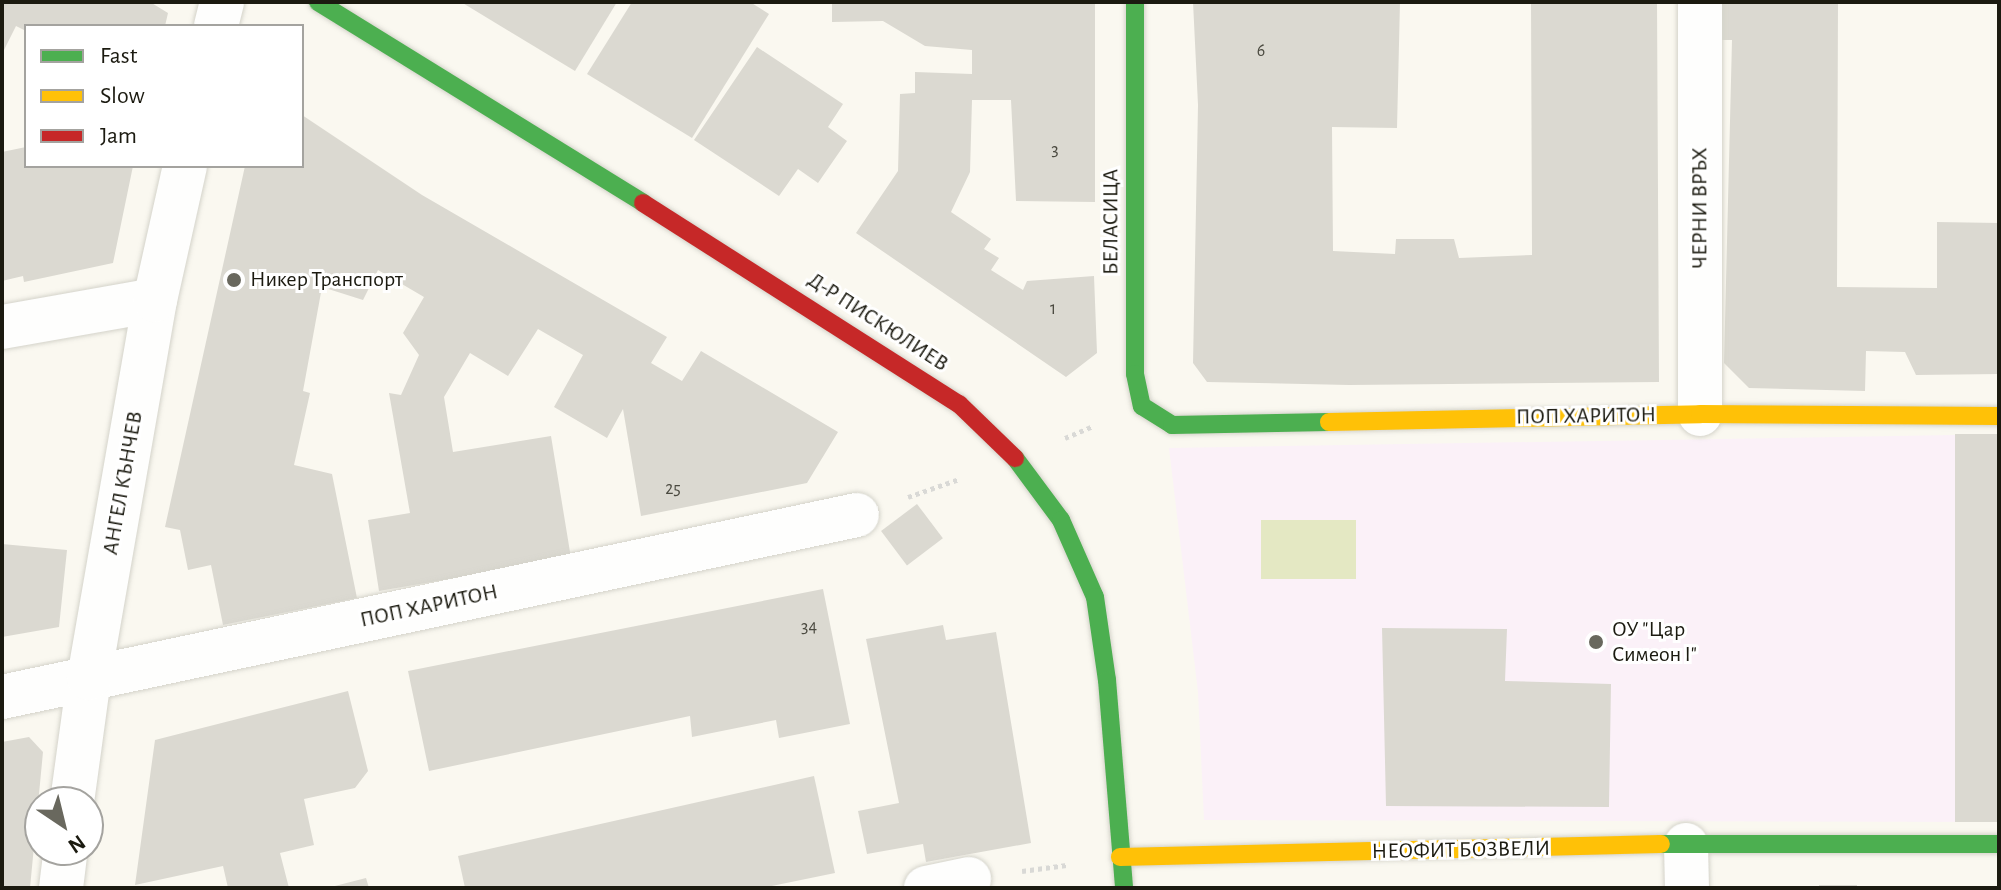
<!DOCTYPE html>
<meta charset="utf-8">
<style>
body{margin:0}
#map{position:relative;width:2001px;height:890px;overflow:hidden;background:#faf8f0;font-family:"Alegreya Sans",sans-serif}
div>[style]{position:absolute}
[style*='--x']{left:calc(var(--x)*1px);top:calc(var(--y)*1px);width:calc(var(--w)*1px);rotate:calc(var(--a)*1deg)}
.education>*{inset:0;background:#fbf1f8}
.green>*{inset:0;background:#e4e8c3;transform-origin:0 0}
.building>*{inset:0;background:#dbd9d1;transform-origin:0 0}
.path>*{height:5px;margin-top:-2.5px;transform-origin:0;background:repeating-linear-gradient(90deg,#d9d9d6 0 4px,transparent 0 8px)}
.roads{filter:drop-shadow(0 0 2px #d4d3ca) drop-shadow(0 0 2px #d4d3ca)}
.street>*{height:44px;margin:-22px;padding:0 22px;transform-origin:22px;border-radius:22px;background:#fefefd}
.fast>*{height:18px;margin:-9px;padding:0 9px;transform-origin:9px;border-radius:9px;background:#4caf50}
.slow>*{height:18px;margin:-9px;padding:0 9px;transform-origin:9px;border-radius:9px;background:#ffc107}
.jam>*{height:18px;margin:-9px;padding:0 9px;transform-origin:9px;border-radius:9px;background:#c62828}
.dots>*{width:22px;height:22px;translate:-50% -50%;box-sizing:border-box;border:4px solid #fff;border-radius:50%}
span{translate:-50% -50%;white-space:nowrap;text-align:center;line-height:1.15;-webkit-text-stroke:6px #fff;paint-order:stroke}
.number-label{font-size:18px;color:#4b4a40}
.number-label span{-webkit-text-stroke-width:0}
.street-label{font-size:22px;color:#1b1a10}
.poi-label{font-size:22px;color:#1b1a10}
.left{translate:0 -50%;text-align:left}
.frame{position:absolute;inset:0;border:4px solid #1b1a10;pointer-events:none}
.legend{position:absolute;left:24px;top:24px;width:280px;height:144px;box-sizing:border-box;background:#fff;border:2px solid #a4a39f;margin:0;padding:10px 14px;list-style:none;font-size:24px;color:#1b1a10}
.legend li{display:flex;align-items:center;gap:16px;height:40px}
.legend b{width:40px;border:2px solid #a4a39f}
.north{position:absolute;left:24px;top:786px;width:80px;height:80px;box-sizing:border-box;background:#fff;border:2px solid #a4a39f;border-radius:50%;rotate:145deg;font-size:22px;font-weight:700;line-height:32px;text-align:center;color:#1b1a10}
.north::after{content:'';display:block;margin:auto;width:28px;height:36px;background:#69685e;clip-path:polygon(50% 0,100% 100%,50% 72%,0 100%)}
</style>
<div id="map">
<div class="education">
<div style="clip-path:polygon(1955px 435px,1999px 822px,1204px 820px,1198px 692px,1169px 448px)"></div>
</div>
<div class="green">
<div style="left:1356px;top:520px;width:59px;height:95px;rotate:90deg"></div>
</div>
<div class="building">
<div style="clip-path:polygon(2px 2px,150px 2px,168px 13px,165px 26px,26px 26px,26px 31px,16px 26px,2px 54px)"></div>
<div style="clip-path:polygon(461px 2px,617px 2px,575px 71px)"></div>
<div style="clip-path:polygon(632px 2px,750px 2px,769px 14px,692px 138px,587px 74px)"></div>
<div style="clip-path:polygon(832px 2px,1095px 2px,1095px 202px,1016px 201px,1011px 100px,972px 100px,970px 172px,951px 212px,991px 239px,984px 249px,999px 258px,991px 270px,1023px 290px,1027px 281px,1094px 276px,1097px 353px,1066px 377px,856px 233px,898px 171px,900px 94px,915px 93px,915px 72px,972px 74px,972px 50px,925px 46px,883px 21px,832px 22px)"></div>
<div style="clip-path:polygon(1193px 2px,1400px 2px,1397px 128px,1332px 127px,1333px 251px,1395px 254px,1396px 239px,1454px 239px,1459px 258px,1532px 255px,1531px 2px,1657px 2px,1659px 382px,1349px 385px,1207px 382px,1193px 363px,1198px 105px)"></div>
<div style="clip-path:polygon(1722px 2px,1838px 2px,1837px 287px,1937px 288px,1937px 222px,1999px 223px,1999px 374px,1916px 375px,1905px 352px,1866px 351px,1865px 391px,1749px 388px,1724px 363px,1732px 40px,1722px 40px)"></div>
<div style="clip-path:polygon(757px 47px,843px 104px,828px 127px,847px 141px,818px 183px,798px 169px,779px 196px,694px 140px)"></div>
<div style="clip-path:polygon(302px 115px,422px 195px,667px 337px,651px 363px,682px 381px,701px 351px,838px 432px,807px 483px,641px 516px,623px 409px,607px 438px,554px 407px,583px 355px,538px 329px,508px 376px,470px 353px,444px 397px,453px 452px,551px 436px,571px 558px,379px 591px,368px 520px,410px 513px,389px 393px,401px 395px,419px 355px,403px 333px,424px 297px,378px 270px,363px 300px,322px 287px,303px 391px,310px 393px,294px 465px,332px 474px,357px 598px,223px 625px,211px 565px,188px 570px,180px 530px,165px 527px,245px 166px,302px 166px)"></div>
<div style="clip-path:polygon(26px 147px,26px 166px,133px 166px,113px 263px,24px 282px,23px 276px,2px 281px,2px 152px)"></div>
<div style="left:1999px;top:434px;width:388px;height:44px;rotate:90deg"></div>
<div style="left:917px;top:504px;width:43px;height:45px;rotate:53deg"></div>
<div style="clip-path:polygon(2px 544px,67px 550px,59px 627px,2px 637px)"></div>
<div style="clip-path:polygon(823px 589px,850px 724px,779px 738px,776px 720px,692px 737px,690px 716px,429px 771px,408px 671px)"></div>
<div style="clip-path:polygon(943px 625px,946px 640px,996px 632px,1031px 843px,926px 862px,923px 844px,867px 854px,858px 811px,899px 803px,866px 639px)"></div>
<div style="clip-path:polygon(1382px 628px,1507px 629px,1505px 681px,1611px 684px,1609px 807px,1386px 806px)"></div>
<div style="clip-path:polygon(348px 691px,368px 771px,355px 788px,304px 799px,314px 845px,280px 853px,289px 888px,228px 888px,223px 866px,135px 885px,155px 740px)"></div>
<div style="clip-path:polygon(29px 737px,43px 752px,30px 888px,2px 888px,2px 742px)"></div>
<div style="clip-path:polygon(814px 776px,835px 873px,762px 888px,465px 888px,458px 856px)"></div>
<div style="clip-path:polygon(366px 878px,369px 888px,331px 888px,331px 887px)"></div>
<div style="left:1819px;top:885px;width:38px;height:3px"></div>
</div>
<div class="path">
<div style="--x:1065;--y:438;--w:30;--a:-23"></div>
<div style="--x:908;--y:497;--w:54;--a:-19.4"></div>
<div style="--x:1022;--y:871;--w:45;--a:-7.6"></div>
</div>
<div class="roads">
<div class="street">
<div style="--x:1700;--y:2;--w:412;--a:90"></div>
<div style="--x:216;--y:26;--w:25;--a:-76"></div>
<div style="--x:2;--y:327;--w:155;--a:-10"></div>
<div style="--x:2;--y:697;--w:874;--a:-12.02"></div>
<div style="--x:72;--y:802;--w:125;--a:-82.2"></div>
<div style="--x:89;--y:678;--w:384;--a:-80.1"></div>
<div style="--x:155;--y:300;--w:137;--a:-77.4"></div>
<div style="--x:1686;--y:845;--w:43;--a:88.7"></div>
<div style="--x:61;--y:888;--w:38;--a:-83"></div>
<div style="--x:926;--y:888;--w:44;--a:-11.8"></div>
</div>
<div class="fast">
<div style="--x:318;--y:2;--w:382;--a:31.7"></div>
<div style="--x:1135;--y:2;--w:372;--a:90"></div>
<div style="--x:1135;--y:374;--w:33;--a:78"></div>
<div style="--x:1142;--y:406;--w:36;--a:32"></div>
<div style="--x:1172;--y:425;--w:157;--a:-1.1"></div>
<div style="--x:1015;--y:458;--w:77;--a:53.4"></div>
<div style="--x:1061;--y:520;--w:84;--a:66.2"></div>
<div style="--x:1095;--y:597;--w:84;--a:81.8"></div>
<div style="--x:1107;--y:680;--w:209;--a:85.3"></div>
<div style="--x:1661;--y:844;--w:338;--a:0"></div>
</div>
<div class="slow">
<div style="--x:1329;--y:422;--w:371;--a:-1.2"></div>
<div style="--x:1700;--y:414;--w:299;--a:0.4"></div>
<div style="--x:1120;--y:857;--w:541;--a:-1.38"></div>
</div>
<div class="jam">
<div style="--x:643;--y:203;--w:375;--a:32.5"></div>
<div style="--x:959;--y:404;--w:78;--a:44"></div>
</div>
</div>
<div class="dots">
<div style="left:234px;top:280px;background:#69685e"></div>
<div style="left:1596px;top:642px;background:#69685e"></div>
</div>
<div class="number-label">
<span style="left:1261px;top:51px">6</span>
<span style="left:1055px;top:150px">3</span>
<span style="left:1053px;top:309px">1</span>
<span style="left:673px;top:489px">25</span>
<span style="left:809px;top:627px">34</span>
</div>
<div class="street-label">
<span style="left:1700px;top:208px;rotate:-90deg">ЧЕРНИ ВРЪХ</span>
<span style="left:1111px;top:222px;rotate:-90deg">БЕЛАСИЦА</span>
<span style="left:878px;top:322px;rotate:33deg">Д-Р ПИСКЮЛИЕВ</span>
<span style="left:1586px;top:416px;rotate:-1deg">ПОП ХАРИТОН</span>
<span style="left:123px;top:483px;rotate:-80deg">АНГЕЛ КЪНЧЕВ</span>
<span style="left:429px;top:606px;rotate:-12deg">ПОП ХАРИТОН</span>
<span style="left:1461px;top:850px;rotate:-1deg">НЕОФИТ БОЗВЕЛИ</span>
</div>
<div class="poi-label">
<span class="left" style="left:250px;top:280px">Никер Транспорт</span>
<span class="left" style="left:1612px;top:642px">ОУ "Цар<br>Симеон I"</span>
</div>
<div class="frame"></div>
<ul class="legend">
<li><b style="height:10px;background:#4caf50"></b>Fast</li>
<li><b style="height:10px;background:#ffc107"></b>Slow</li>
<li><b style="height:10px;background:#c62828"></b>Jam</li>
</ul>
<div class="north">N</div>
</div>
